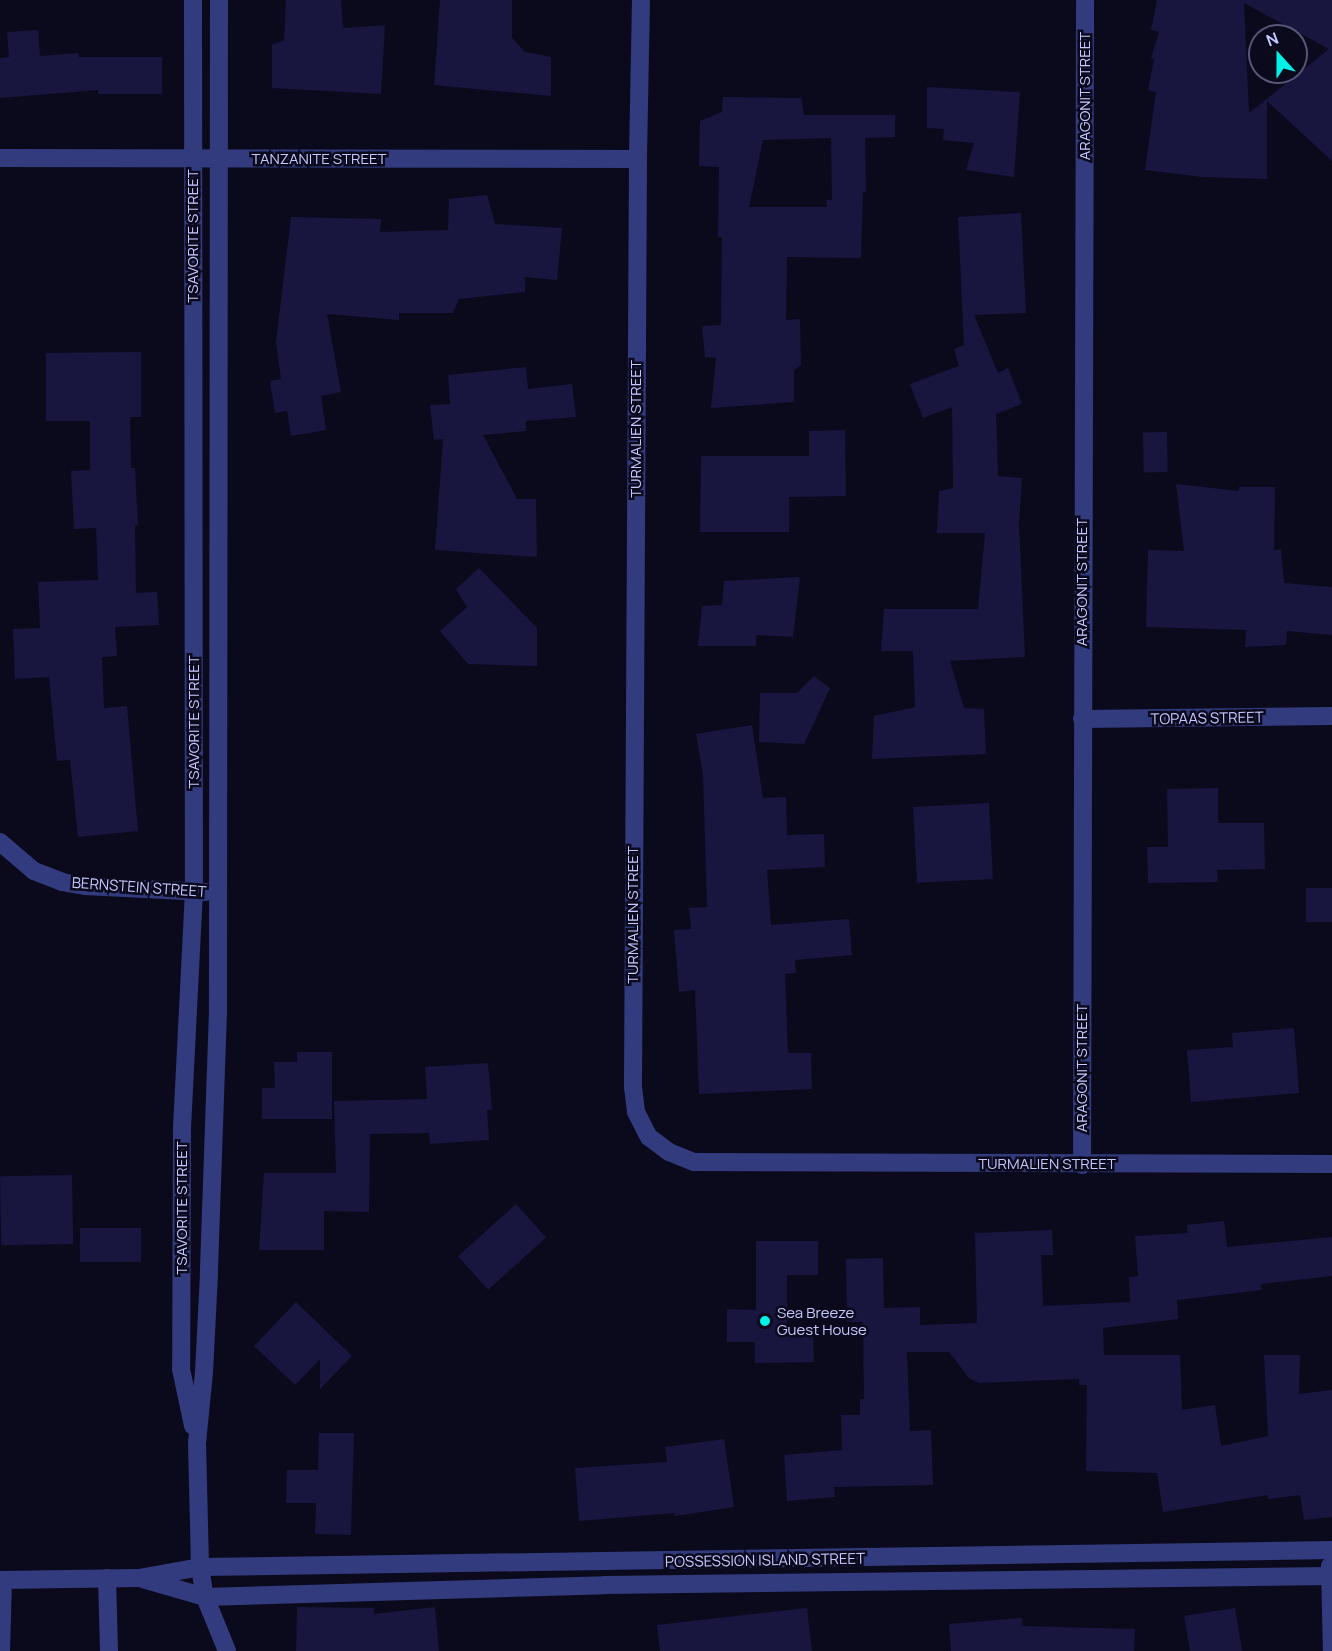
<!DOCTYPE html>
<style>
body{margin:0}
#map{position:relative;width:1332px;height:1651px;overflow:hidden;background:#0b0a1d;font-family:Manrope,sans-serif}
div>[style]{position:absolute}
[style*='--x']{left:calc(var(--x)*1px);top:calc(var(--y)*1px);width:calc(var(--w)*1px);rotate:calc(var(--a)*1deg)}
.building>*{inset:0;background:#18153f;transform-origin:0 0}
.minor>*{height:18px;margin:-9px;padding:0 9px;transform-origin:9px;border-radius:9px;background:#333b7f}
.dots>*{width:16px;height:16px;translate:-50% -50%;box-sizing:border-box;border:3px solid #0b0a1d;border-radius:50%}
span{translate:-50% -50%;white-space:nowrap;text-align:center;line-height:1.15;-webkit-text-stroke:5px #0b0a1d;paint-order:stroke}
.street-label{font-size:15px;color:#c7c8ff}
.poi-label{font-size:15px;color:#c7c8ff}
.left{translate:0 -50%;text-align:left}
.north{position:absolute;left:1248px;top:24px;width:60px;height:60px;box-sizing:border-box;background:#0b0a1d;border:2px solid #565677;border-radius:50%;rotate:339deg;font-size:16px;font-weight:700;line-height:24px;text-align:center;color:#c7c8ff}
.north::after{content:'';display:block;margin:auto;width:21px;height:27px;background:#00f2e8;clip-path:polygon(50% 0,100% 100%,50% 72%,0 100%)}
</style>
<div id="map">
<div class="building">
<div style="clip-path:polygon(286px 0,341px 0,343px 28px,385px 25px,381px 94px,272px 88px,272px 45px,284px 40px)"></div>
<div style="clip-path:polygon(440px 0,512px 0,512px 38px,525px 52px,551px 57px,551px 96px,434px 85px)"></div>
<div style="clip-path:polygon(evenodd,1157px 0,1332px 0,1332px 161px,1267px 101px,1267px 179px,1202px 177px,1145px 170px,1156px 92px,1148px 90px,1154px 59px,1151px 58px,1159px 32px,1151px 30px,1157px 0,1244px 3px,1329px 49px,1249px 113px,1244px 3px)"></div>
<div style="clip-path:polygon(38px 30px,40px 56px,78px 53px,79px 57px,162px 57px,162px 94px,98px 94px,98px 90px,0 98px,0 58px,9px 57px,7px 32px)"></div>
<div style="clip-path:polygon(927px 87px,1020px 92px,1014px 177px,966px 170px,974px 143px,943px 140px,944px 129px,927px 128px)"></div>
<div style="clip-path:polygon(evenodd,723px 97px,801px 98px,804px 115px,895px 115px,895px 137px,865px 138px,866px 192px,863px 192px,861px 258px,787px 257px,786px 320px,800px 319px,801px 365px,794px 370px,794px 402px,711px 408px,716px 358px,705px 357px,702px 326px,721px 325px,722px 237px,718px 237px,719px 167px,699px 166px,700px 121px,722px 112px,723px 97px,831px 138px,832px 200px,826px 200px,827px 207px,749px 207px,763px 140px,831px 138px)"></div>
<div style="clip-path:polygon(487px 195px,495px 224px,562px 228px,557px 280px,525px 277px,525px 292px,459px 299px,453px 313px,399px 313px,399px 320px,327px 314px,341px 392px,321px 396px,326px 430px,291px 436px,287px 411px,275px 413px,270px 381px,281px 379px,276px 342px,291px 217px,381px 219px,380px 232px,448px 230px,449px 199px)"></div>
<div style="clip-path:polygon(1021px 213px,1026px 313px,974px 315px,998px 373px,1008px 368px,1022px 404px,996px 414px,998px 476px,1022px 478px,1019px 523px,1025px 657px,950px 661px,964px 708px,984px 709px,986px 754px,872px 759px,874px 716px,915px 707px,913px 651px,881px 651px,884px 609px,978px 609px,985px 533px,937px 533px,939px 491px,953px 488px,952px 407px,923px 418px,910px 384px,959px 366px,954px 349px,964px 345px,958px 217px)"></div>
<div style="clip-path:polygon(141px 352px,141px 417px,130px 417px,131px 468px,135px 468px,138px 525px,135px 525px,136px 593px,157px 592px,159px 625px,115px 627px,117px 656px,102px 657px,104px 708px,127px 706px,138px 831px,78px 837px,70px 760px,57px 761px,49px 677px,15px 679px,13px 629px,40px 628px,38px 582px,98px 580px,96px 528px,74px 529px,71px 471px,90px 470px,90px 421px,46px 421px,46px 353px)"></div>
<div style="clip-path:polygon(526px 367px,528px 389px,572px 384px,576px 417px,526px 421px,526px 431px,483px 435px,517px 499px,536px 499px,537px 557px,435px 550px,443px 439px,434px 440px,430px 405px,450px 404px,448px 375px)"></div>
<div style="clip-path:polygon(845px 430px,846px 496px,789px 497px,789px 532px,700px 532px,701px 456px,809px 456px,809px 431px)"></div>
<div style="left:1167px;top:432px;width:40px;height:24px;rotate:89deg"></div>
<div style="clip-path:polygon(1176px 484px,1239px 491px,1239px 487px,1275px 487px,1274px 550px,1281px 549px,1284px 583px,1332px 587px,1332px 635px,1287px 631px,1286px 645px,1245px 647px,1246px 630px,1146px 627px,1148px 550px,1184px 551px)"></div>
<div style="clip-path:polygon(479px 568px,537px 628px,537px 666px,468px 664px,440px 631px,467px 607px,456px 589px)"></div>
<div style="clip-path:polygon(800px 577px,793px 637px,756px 635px,756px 646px,698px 646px,702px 606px,722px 605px,724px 581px)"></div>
<div style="clip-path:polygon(814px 676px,830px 688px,804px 744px,759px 742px,760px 693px,797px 693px)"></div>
<div style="clip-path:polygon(752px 725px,763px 798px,786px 797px,787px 835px,824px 834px,825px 867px,767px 870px,771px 925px,849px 919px,852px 955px,795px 960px,796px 973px,785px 974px,788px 1053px,811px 1053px,812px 1089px,699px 1094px,695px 990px,679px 992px,674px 930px,691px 929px,689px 908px,707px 907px,703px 775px,696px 734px)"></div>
<div style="clip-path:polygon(1218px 788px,1218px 823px,1264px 823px,1265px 869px,1217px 870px,1218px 882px,1148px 883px,1147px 847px,1168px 847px,1167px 789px)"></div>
<div style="left:989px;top:803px;width:76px;height:76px;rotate:87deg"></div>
<div style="left:1332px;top:888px;width:34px;height:26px;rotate:90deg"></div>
<div style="clip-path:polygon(1294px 1028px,1299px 1093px,1191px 1102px,1187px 1050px,1233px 1047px,1232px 1033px)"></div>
<div style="clip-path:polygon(297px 1052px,332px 1052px,332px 1119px,262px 1119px,262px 1088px,275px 1088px,274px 1062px,297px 1062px)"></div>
<div style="clip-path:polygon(488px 1063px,492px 1110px,487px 1110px,489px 1140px,430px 1144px,429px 1133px,370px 1134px,369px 1212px,324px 1211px,324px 1250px,259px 1250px,264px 1173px,336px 1173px,334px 1101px,427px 1099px,425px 1067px)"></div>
<div style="left:72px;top:1175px;width:69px;height:72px;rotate:89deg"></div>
<div style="left:516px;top:1204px;width:45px;height:78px;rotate:48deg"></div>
<div style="clip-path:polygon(1224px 1221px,1227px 1247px,1332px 1237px,1332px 1276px,1261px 1284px,1262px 1290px,1177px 1300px,1178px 1319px,1103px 1328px,1104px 1355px,1180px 1355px,1182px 1410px,1215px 1405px,1221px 1446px,1268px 1436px,1264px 1355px,1300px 1355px,1299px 1394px,1332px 1390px,1332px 1517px,1304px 1520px,1300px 1495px,1268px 1499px,1268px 1495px,1163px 1512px,1157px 1473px,1086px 1471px,1087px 1385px,1079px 1385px,1079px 1379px,979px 1383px,969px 1378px,949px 1352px,907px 1352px,910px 1431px,931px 1430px,933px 1485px,834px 1487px,835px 1497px,787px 1501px,784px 1455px,842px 1450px,841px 1415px,860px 1415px,860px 1399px,864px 1399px,863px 1322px,847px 1322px,846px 1259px,883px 1258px,884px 1308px,920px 1307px,920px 1325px,977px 1323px,975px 1233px,1052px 1230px,1053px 1255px,1041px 1255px,1043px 1306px,1130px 1302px,1129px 1277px,1138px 1276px,1135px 1236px,1188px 1233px,1187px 1225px)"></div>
<div style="left:141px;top:1228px;width:34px;height:61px;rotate:90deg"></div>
<div style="clip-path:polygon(756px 1241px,818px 1241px,818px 1275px,787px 1275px,787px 1331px,813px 1331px,814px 1362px,755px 1363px,755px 1342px,727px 1342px,727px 1309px,756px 1310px)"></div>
<div style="clip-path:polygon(296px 1302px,352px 1356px,320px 1389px,320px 1359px,295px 1385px,254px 1346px)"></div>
<div style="clip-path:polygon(319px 1433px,354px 1433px,351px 1535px,315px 1534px,316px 1503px,286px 1503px,287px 1470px,318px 1470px)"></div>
<div style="clip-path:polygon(724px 1439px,734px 1507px,675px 1516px,674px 1513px,579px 1521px,575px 1468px,667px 1462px,665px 1447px)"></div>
<div style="clip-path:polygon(297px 1607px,374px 1608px,374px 1614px,435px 1607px,439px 1651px,296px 1651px)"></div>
<div style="clip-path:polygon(807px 1608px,812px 1651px,660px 1651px,657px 1625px)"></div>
<div style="clip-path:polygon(1235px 1608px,1242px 1651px,1190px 1651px,1184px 1616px)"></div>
<div style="clip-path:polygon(1022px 1618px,1022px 1626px,1135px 1629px,1134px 1651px,951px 1651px,949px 1624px)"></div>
</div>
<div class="minor">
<div style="--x:193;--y:0;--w:891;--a:89.94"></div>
<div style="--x:194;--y:891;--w:238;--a:92.9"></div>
<div style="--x:182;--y:1129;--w:240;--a:90.2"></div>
<div style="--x:181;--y:1369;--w:58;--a:78.1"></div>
<div style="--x:219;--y:0;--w:1011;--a:90.06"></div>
<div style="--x:218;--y:1011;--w:263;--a:92"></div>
<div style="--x:209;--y:1274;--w:98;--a:92.9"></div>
<div style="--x:204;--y:1372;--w:71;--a:95.6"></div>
<div style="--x:197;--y:1443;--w:124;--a:88.6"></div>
<div style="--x:200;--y:1567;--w:30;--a:81"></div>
<div style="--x:205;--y:1597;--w:58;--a:67.8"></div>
<div style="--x:641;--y:0;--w:159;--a:91.1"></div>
<div style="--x:638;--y:159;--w:928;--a:90.31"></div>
<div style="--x:633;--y:1087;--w:25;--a:83"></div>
<div style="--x:636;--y:1112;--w:28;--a:63"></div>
<div style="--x:649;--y:1137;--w:25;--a:37"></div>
<div style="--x:669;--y:1152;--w:27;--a:22"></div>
<div style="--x:694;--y:1162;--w:638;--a:0.18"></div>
<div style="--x:0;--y:158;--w:638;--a:0.09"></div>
<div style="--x:1082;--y:719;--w:250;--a:-0.7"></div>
<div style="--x:0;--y:842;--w:45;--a:40.5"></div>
<div style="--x:34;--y:871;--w:30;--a:21"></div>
<div style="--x:62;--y:882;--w:23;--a:10"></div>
<div style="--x:85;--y:886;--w:121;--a:2.8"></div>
<div style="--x:1082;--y:1165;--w:1165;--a:-89.85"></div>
<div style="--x:1330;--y:1566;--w:85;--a:88.7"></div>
<div style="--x:107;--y:1578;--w:73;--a:88.4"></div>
<div style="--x:143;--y:1579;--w:65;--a:16.2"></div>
<div style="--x:205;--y:1597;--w:400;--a:-1.7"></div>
<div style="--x:605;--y:1585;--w:727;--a:-0.71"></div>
<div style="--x:0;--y:1580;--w:139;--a:-0.8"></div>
<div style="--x:139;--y:1578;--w:62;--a:-10.2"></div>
<div style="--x:200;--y:1567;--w:1132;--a:-0.86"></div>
<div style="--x:1;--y:1651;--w:71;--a:-88.4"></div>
</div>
<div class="dots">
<div style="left:765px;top:1321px;background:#00f2e8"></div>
</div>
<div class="street-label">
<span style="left:1085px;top:96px;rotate:-90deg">ARAGONIT STREET</span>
<span style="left:319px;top:159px">TANZANITE STREET</span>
<span style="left:193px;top:236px;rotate:-90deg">TSAVORITE STREET</span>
<span style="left:636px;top:429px;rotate:-90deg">TURMALIEN STREET</span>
<span style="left:1082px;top:582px;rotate:-90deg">ARAGONIT STREET</span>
<span style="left:1207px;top:718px;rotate:-1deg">TOPAAS STREET</span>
<span style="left:194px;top:722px;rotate:-90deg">TSAVORITE STREET</span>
<span style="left:139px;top:887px;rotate:4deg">BERNSTEIN STREET</span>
<span style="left:633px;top:915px;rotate:-90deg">TURMALIEN STREET</span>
<span style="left:1082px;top:1068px;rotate:-90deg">ARAGONIT STREET</span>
<span style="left:1047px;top:1164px">TURMALIEN STREET</span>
<span style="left:182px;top:1208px;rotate:-90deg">TSAVORITE STREET</span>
<span style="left:765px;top:1560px;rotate:-1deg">POSSESSION ISLAND STREET</span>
</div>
<div class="poi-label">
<span class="left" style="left:777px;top:1321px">Sea Breeze<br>Guest House</span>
</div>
<div class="north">N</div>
</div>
